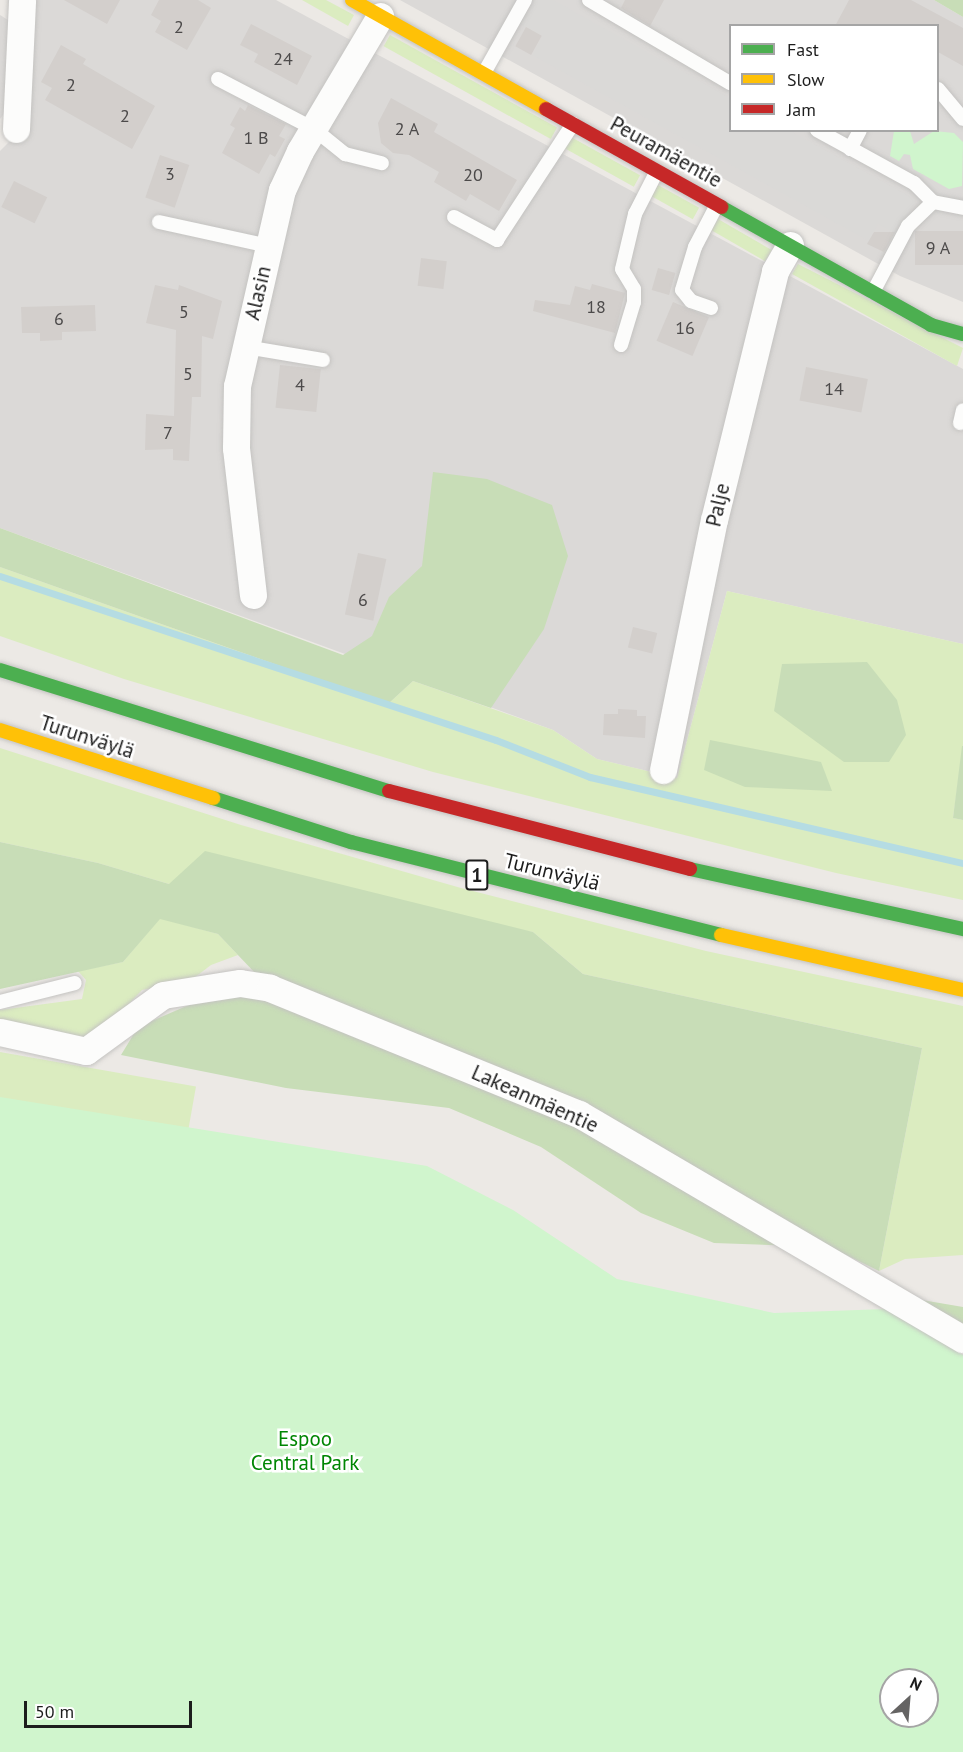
<!DOCTYPE html>
<meta charset="utf-8">
<style>
body{margin:0}
#map{position:relative;width:963px;height:1752px;overflow:hidden;background:#ece9e5;font-family:"PT Sans",sans-serif}
div>[style]{position:absolute}
[style*='--x']{left:calc(var(--x)*1px);top:calc(var(--y)*1px);width:calc(var(--w)*1px);rotate:calc(var(--a)*1deg)}
.residential>*{inset:0;background:#dbd9d7}
.grass>*{inset:0;background:#dbecc0;transform-origin:0 0}
.forest>*{inset:0;background:#c8ddb7}
.park>*{inset:0;background:#d0f5cd}
.parking>*{inset:0;background:#dad9d7}
.stream>*{height:7px;margin:-3.5px;padding:0 3.5px;transform-origin:3.5px;border-radius:3.5px;background:#b5dce3}
.building>*{inset:0;background:#d3cfcc;transform-origin:0 0}
.roads{filter:drop-shadow(0 0 2px #c4c3c1) drop-shadow(0 0 2px #c4c3c1)}
.lane>*{height:14px;margin:-7px;padding:0 7px;transform-origin:7px;border-radius:7px;background:#fcfcfb}
.street>*{height:27px;margin:-13.5px;padding:0 13.5px;transform-origin:13.5px;border-radius:13.5px;background:#fcfcfb}
.fast>*{height:14px;margin:-7px;padding:0 7px;transform-origin:7px;border-radius:7px;background:#4caf50}
.slow>*{height:14px;margin:-7px;padding:0 7px;transform-origin:7px;border-radius:7px;background:#ffc107}
.jam>*{height:14px;margin:-7px;padding:0 7px;transform-origin:7px;border-radius:7px;background:#c62828}
span{translate:-50% -50%;white-space:nowrap;text-align:center;line-height:1.15;-webkit-text-stroke:5px #fff;paint-order:stroke}
.number-label{font-size:18px;color:#4c4a4a}
.number-label span{-webkit-text-stroke-width:0}
.shield-label span{padding:2px 4px;background:#fff;border:2px solid;border-radius:4px;-webkit-text-stroke-width:0}
.shield-label{font-size:20px;color:#1d1d1d;font-weight:700}
.street-label{font-size:21px;color:#1d1d1d}
.park-label{font-size:21px;color:#008603}
.legend{position:absolute;left:729px;top:24px;width:210px;height:108px;box-sizing:border-box;background:#fff;border:2px solid #a5a5a5;margin:0;padding:8px 10px;list-style:none;font-size:18px;color:#1d1d1d}
.legend li{display:flex;align-items:center;gap:12px;height:30px}
.legend b{width:30px;border:2px solid #a5a5a5}
.north{position:absolute;left:879px;top:1668px;width:60px;height:60px;box-sizing:border-box;background:#fff;border:2px solid #a5a5a5;border-radius:50%;rotate:26deg;font-size:16px;font-weight:700;line-height:24px;text-align:center;color:#1d1d1d}
.north::after{content:'';display:block;margin:auto;width:21px;height:27px;background:#656463;clip-path:polygon(50% 0,100% 100%,50% 72%,0 100%)}
.scale{position:absolute;left:24px;top:1701px;width:168px;height:27px;box-sizing:border-box;border:3px solid #1d1d1d;border-top:0;padding-left:8px;font-size:18px;line-height:21px;white-space:nowrap;color:#1d1d1d;-webkit-text-stroke:4px #fff;paint-order:stroke}
</style>
<div id="map">
<div class="residential">
<div style="clip-path:polygon(31px 0,276px 0,963px 369px,963px 644px,727px 591px,677px 778px,597px 759px,553px 730px,0 528px,0 151px,22px 129px)"></div>
<div style="clip-path:polygon(evenodd,400px 0,934px 0,963px 17px,963px 302px,900px 276px,400px 0,730px 26px,938px 26px,938px 130px,730px 130px,730px 26px)"></div>
<div style="clip-path:polygon(0 15px,8px 20px,8px 108px,0 119px)"></div>
</div>
<div class="grass">
<div style="clip-path:polygon(302px 0,326px 0,354px 15px,348px 26px)"></div>
<div style="left:390px;top:35px;width:191px;height:13px;rotate:29deg"></div>
<div style="left:571px;top:137px;width:79px;height:13px;rotate:29deg"></div>
<div style="left:658px;top:185px;width:47px;height:13px;rotate:29deg"></div>
<div style="left:718px;top:219px;width:62px;height:13px;rotate:30deg"></div>
<div style="clip-path:polygon(798px 264px,963px 348px,957px 366px,792px 274px)"></div>
<div style="clip-path:polygon(0 567px,388px 704px,413px 681px,553px 730px,597px 759px,677px 778px,727px 591px,963px 644px,963px 746px,953px 818px,963px 820px,963px 900px,836px 873px,433px 772px,124px 679px,0 636px)"></div>
<div style="clip-path:polygon(0 748px,241px 825px,461px 888px,706px 951px,963px 1006px,963px 1255px,905px 1259px,879px 1271px,922px 1048px,583px 974px,533px 932px,169px 884px,98px 863px,0 842px)"></div>
<div style="clip-path:polygon(160px 918px,218px 934px,238px 955px,211px 965px,190px 981px,142px 990px,106px 1028px,76px 1042px,0 1029px,0 1010px,82px 999px,86px 980px,78px 971px,123px 962px)"></div>
<div style="left:0;top:1052px;width:199px;height:45px;rotate:10deg"></div>
</div>
<div class="forest">
<div style="clip-path:polygon(934px 0,963px 0,963px 17px)"></div>
<div style="clip-path:polygon(433px 472px,487px 479px,552px 505px,568px 556px,544px 629px,491px 708px,413px 681px,388px 704px,0 567px,0 528px,343px 655px,372px 636px,389px 597px,422px 566px)"></div>
<div style="clip-path:polygon(867px 662px,897px 700px,906px 735px,889px 762px,844px 762px,774px 711px,782px 664px)"></div>
<div style="clip-path:polygon(710px 740px,821px 762px,832px 791px,745px 787px,704px 770px)"></div>
<div style="clip-path:polygon(962px 746px,963px 746px,963px 820px,953px 818px)"></div>
<div style="clip-path:polygon(0 842px,98px 863px,169px 884px,205px 851px,533px 932px,583px 974px,922px 1048px,879px 1271px,830px 1247px,714px 1243px,641px 1213px,541px 1147px,449px 1108px,286px 1088px,121px 1055px,138px 1027px,198px 1001px,274px 993px,218px 934px,160px 919px,123px 962px,0 989px)"></div>
<div style="clip-path:polygon(922px 1300px,963px 1307px,963px 1332px)"></div>
</div>
<div class="park">
<div style="clip-path:polygon(894px 131px,910px 131px,914px 144px,934px 131px,954px 133px,963px 142px,962px 186px,949px 189px,913px 169px,910px 155px,904px 154px,899px 161px,890px 156px)"></div>
<div style="clip-path:polygon(evenodd,0 1097px,427px 1166px,513px 1210px,617px 1279px,774px 1313px,886px 1309px,963px 1355px,963px 1752px,0 1752px,0 1097px,891px 1680px,927px 1680px,927px 1716px,891px 1716px,891px 1680px)"></div>
</div>
<div class="parking">
<div style="clip-path:polygon(519px 0,553px 0,730px 98px,730px 130px,790px 131px,916px 200px,897px 234px,878px 224px,869px 241px,532px 55px,542px 36px,509px 18px)"></div>
</div>
<div class="stream">
<div style="--x:0;--y:576;--w:522;--a:18.3"></div>
<div style="--x:496;--y:740;--w:101;--a:21.5"></div>
<div style="--x:590;--y:777;--w:383;--a:13"></div>
</div>
<div class="building">
<div style="clip-path:polygon(64px 0,120px 0,107px 24px)"></div>
<div style="clip-path:polygon(159px 0,198px 0,211px 8px,187px 50px,155px 32px,161px 21px,151px 15px)"></div>
<div style="clip-path:polygon(625px 0,664px 0,650px 26px,621px 8px)"></div>
<div style="clip-path:polygon(849px 0,911px 0,963px 28px,963px 66px,938px 52px,938px 26px,835px 26px)"></div>
<div style="clip-path:polygon(251px 24px,312px 56px,297px 85px,254px 62px,258px 54px,240px 45px)"></div>
<div style="left:526px;top:27px;width:18px;height:22px;rotate:29deg"></div>
<div style="clip-path:polygon(61px 45px,86px 59px,83px 64px,155px 106px,132px 149px,45px 100px,52px 88px,41px 82px)"></div>
<div style="clip-path:polygon(391px 98px,438px 124px,434px 132px,517px 180px,499px 211px,470px 194px,466px 201px,434px 182px,439px 172px,409px 155px,393px 153px,381px 143px,378px 123px)"></div>
<div style="clip-path:polygon(248px 105px,286px 124px,279px 136px,285px 139px,275px 157px,270px 154px,259px 174px,222px 153px,235px 128px,230px 125px,240px 107px,245px 111px)"></div>
<div style="left:160px;top:155px;width:31px;height:45px;rotate:19deg"></div>
<div style="left:14px;top:181px;width:37px;height:29px;rotate:26deg"></div>
<div style="left:963px;top:231px;width:34px;height:48px;rotate:90deg"></div>
<div style="clip-path:polygon(874px 232px,895px 232px,884px 252px,867px 244px)"></div>
<div style="left:421px;top:258px;width:26px;height:28px;rotate:7deg"></div>
<div style="left:658px;top:268px;width:18px;height:23px;rotate:16deg"></div>
<div style="clip-path:polygon(592px 284px,625px 293px,615px 333px,533px 311px,535px 300px,570px 305px,575px 286px,590px 290px)"></div>
<div style="clip-path:polygon(155px 285px,178px 290px,179px 285px,222px 301px,213px 339px,202px 336px,201px 397px,192px 397px,189px 461px,173px 460px,173px 449px,145px 450px,146px 414px,174px 416px,176px 330px,146px 323px)"></div>
<div style="left:673px;top:302px;width:39px;height:42px;rotate:23deg"></div>
<div style="clip-path:polygon(95px 305px,96px 331px,62px 332px,62px 340px,40px 341px,40px 333px,22px 333px,21px 307px)"></div>
<div style="left:280px;top:365px;width:41px;height:43px;rotate:6deg"></div>
<div style="left:806px;top:367px;width:63px;height:34px;rotate:11deg"></div>
<div style="left:358px;top:553px;width:29px;height:63px;rotate:12deg"></div>
<div style="left:633px;top:627px;width:25px;height:21px;rotate:14deg"></div>
<div style="clip-path:polygon(618px 709px,637px 710px,637px 716px,646px 716px,645px 738px,603px 735px,604px 714px,618px 714px)"></div>
</div>
<div class="roads">
<div class="lane">
<div style="--x:589;--y:0;--w:164;--a:30.5"></div>
<div style="--x:484;--y:73;--w:84;--a:-60.7"></div>
<div style="--x:218;--y:79;--w:108;--a:27.5"></div>
<div style="--x:314;--y:129;--w:40;--a:39"></div>
<div style="--x:345;--y:154;--w:38;--a:14"></div>
<div style="--x:938;--y:89;--w:39;--a:50"></div>
<div style="--x:817;--y:130;--w:111;--a:28.7"></div>
<div style="--x:914;--y:183;--w:27;--a:45"></div>
<div style="--x:933;--y:202;--w:35;--a:136"></div>
<div style="--x:908;--y:226;--w:75;--a:117.9"></div>
<div style="--x:850;--y:149;--w:21;--a:-62"></div>
<div style="--x:933;--y:202;--w:31;--a:11"></div>
<div style="--x:454;--y:217;--w:49;--a:28.1"></div>
<div style="--x:497;--y:240;--w:139;--a:-56.8"></div>
<div style="--x:159;--y:222;--w:113;--a:12.3"></div>
<div style="--x:711;--y:308;--w:21;--a:-161"></div>
<div style="--x:691;--y:301;--w:14;--a:-129"></div>
<div style="--x:682;--y:290;--w:45;--a:-73.2"></div>
<div style="--x:695;--y:247;--w:47;--a:-62.4"></div>
<div style="--x:621;--y:345;--w:45;--a:-73.2"></div>
<div style="--x:634;--y:302;--w:13;--a:-90"></div>
<div style="--x:634;--y:289;--w:23;--a:-121"></div>
<div style="--x:622;--y:269;--w:57;--a:-76.7"></div>
<div style="--x:635;--y:214;--w:48;--a:-62.9"></div>
<div style="--x:246;--y:347;--w:78;--a:9.6"></div>
<div style="--x:960;--y:423;--w:13;--a:-77"></div>
<div style="--x:0;--y:1002;--w:77;--a:-14.2"></div>
</div>
<div class="street">
<div style="--x:16;--y:129;--w:129;--a:-87.3"></div>
<div style="--x:253;--y:595;--w:148;--a:-96.6"></div>
<div style="--x:236;--y:448;--w:62;--a:-89.1"></div>
<div style="--x:237;--y:386;--w:201;--a:-77.1"></div>
<div style="--x:282;--y:190;--w:43;--a:-65.2"></div>
<div style="--x:300;--y:151;--w:157;--a:-59.3"></div>
<div style="--x:663;--y:770;--w:255;--a:-78.5"></div>
<div style="--x:714;--y:520;--w:256;--a:-76.2"></div>
<div style="--x:775;--y:271;--w:30;--a:-60"></div>
<div style="--x:0;--y:1032;--w:88;--a:12.5"></div>
<div style="--x:86;--y:1051;--w:95;--a:-36"></div>
<div style="--x:163;--y:995;--w:78;--a:-8.9"></div>
<div style="--x:240;--y:983;--w:30;--a:9"></div>
<div style="--x:270;--y:988;--w:334;--a:22.2"></div>
<div style="--x:579;--y:1114;--w:445;--a:30.4"></div>
</div>
<div class="fast">
<div style="--x:721;--y:207;--w:241;--a:29.3"></div>
<div style="--x:931;--y:325;--w:33;--a:16"></div>
<div style="--x:0;--y:670;--w:407;--a:17.3"></div>
<div style="--x:213;--y:798;--w:145;--a:17.7"></div>
<div style="--x:351;--y:842;--w:382;--a:14.1"></div>
<div style="--x:690;--y:869;--w:280;--a:12.4"></div>
</div>
<div class="slow">
<div style="--x:352;--y:0;--w:223;--a:29.3"></div>
<div style="--x:0;--y:730;--w:224;--a:17.7"></div>
<div style="--x:721;--y:935;--w:248;--a:12.8"></div>
</div>
<div class="jam">
<div style="--x:546;--y:109;--w:201;--a:29.2"></div>
<div style="--x:389;--y:791;--w:311;--a:14.5"></div>
</div>
</div>
<div class="number-label">
<span style="left:179px;top:27px">2</span>
<span style="left:283px;top:59px">24</span>
<span style="left:71px;top:85px">2</span>
<span style="left:125px;top:116px">2</span>
<span style="left:407px;top:129px">2 A</span>
<span style="left:256px;top:138px">1 B</span>
<span style="left:170px;top:174px">3</span>
<span style="left:473px;top:175px">20</span>
<span style="left:938px;top:248px">9 A</span>
<span style="left:596px;top:307px">18</span>
<span style="left:184px;top:312px">5</span>
<span style="left:59px;top:319px">6</span>
<span style="left:685px;top:328px">16</span>
<span style="left:188px;top:374px">5</span>
<span style="left:300px;top:385px">4</span>
<span style="left:834px;top:389px">14</span>
<span style="left:168px;top:433px">7</span>
<span style="left:363px;top:600px">6</span>
</div>
<div class="shield-label">
<span style="left:477px;top:875px">1</span>
</div>
<div class="street-label">
<span style="left:666px;top:152px;rotate:29deg">Peuramäentie</span>
<span style="left:258px;top:293px;rotate:-77deg">Alasin</span>
<span style="left:718px;top:505px;rotate:-77deg">Palje</span>
<span style="left:87px;top:737px;rotate:18deg">Turunväylä</span>
<span style="left:552px;top:872px;rotate:14deg">Turunväylä</span>
<span style="left:535px;top:1099px;rotate:24deg">Lakeanmäentie</span>
</div>
<div class="park-label">
<span style="left:305px;top:1451px">Espoo<br>Central Park</span>
</div>
<ul class="legend">
<li><b style="height:8px;background:#4caf50"></b>Fast</li>
<li><b style="height:8px;background:#ffc107"></b>Slow</li>
<li><b style="height:8px;background:#c62828"></b>Jam</li>
</ul>
<div class="north">N</div>
<div class="scale">50 m</div>
</div>
